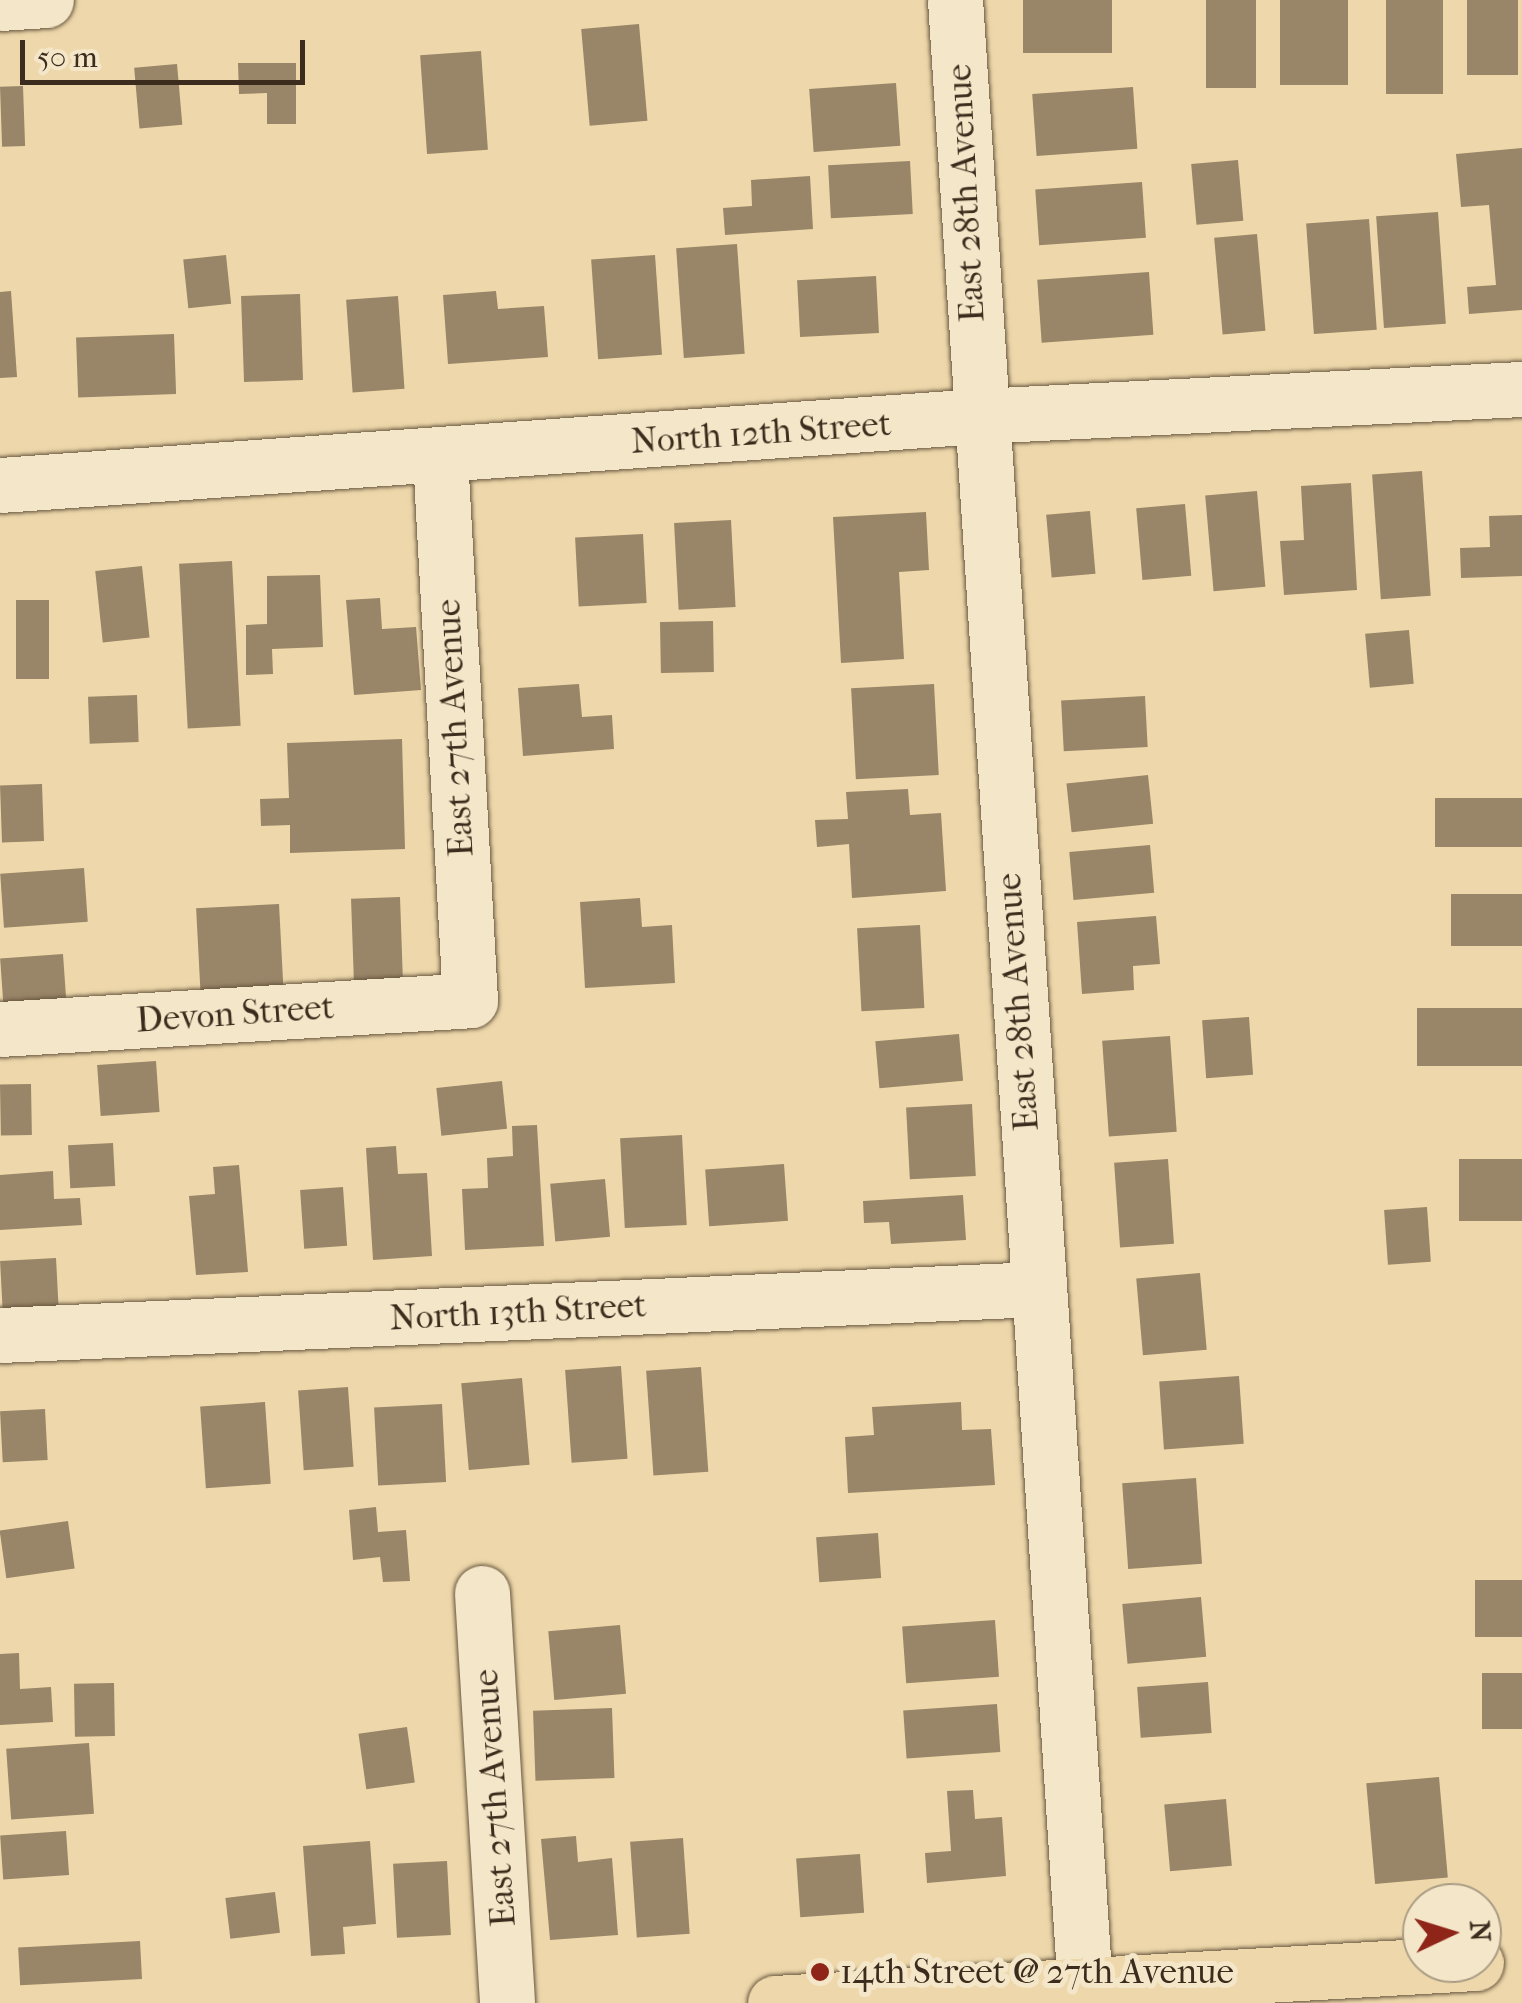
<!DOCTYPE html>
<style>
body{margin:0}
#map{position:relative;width:1522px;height:2003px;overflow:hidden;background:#eed8ab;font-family:"IM FELL French Canon",serif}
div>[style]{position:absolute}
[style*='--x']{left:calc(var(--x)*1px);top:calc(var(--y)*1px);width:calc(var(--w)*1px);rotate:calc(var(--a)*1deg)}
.building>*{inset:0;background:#998567;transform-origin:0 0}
.roads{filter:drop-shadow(0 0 2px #685740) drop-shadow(0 0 2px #685740)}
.minor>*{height:55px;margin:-27.5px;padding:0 27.5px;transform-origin:27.5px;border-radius:27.5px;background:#f4e6c8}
.major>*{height:55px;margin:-27.5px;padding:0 27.5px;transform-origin:27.5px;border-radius:27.5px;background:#eed8ab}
.dots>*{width:28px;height:28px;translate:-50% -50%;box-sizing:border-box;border:5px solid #f4e6c8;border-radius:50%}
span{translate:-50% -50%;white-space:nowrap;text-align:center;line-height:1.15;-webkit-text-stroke:10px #f4e6c8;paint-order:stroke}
.street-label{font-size:35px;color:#3c2c1d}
.poi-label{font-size:35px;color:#3c2c1d}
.left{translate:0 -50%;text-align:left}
.north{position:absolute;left:1402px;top:1883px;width:100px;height:100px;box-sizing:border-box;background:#f4e6c8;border:2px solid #aa9c84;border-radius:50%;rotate:86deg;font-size:28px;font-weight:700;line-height:40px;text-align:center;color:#3c2c1d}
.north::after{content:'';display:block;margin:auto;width:35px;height:45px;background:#8f2418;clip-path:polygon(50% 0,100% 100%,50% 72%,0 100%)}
.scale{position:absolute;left:20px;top:40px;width:285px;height:45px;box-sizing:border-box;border:5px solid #3c2c1d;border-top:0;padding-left:12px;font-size:30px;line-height:35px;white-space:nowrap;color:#3c2c1d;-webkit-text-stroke:8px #f4e6c8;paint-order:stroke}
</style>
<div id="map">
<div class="building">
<div style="left:1023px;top:0;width:89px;height:53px"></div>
<div style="left:1206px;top:0;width:50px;height:88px"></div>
<div style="left:1280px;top:0;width:68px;height:85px"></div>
<div style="left:1386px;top:0;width:57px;height:94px"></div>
<div style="left:1467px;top:0;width:51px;height:75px"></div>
<div style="left:639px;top:24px;width:97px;height:58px;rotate:85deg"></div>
<div style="left:481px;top:51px;width:99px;height:61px;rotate:86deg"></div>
<div style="clip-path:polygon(238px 63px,296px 63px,296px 124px,267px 124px,267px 93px,239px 94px)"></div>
<div style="left:177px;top:64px;width:61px;height:43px;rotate:85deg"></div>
<div style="left:896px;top:83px;width:63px;height:87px;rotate:86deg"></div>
<div style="left:23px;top:86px;width:60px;height:23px;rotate:88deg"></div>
<div style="left:1133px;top:87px;width:62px;height:101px;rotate:86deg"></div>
<div style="clip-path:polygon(1522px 148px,1522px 310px,1469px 314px,1467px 287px,1496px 285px,1489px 205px,1461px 207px,1456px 154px)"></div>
<div style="left:1238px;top:160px;width:61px;height:47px;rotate:85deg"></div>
<div style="left:910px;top:161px;width:53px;height:82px;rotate:87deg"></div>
<div style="clip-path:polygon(810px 176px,813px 229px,725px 235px,723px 208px,752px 206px,751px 180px)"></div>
<div style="left:1142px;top:182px;width:56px;height:107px;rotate:86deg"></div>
<div style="left:1438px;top:212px;width:112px;height:62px;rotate:86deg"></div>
<div style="left:1369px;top:219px;width:111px;height:63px;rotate:86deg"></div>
<div style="left:1257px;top:234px;width:97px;height:43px;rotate:85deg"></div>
<div style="left:737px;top:244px;width:110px;height:61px;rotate:86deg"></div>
<div style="left:226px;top:255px;width:49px;height:43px;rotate:84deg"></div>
<div style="left:655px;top:255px;width:100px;height:64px;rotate:86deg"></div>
<div style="left:1149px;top:272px;width:63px;height:112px;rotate:86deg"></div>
<div style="left:876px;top:276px;width:57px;height:79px;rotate:87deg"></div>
<div style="clip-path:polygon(11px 291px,17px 377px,0 378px,0 292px)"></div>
<div style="clip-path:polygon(496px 291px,498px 309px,544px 306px,548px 357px,448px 364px,443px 295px)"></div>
<div style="left:300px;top:294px;width:86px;height:59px;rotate:88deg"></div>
<div style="left:398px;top:296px;width:93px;height:52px;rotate:86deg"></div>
<div style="left:174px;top:334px;width:60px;height:98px;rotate:88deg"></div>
<div style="left:1422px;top:471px;width:125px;height:50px;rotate:86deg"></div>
<div style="clip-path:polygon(1351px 483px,1357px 590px,1284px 595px,1280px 541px,1304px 540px,1301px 486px)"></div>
<div style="left:1257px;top:491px;width:96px;height:52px;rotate:85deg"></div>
<div style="left:1185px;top:504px;width:72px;height:49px;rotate:85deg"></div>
<div style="left:1090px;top:511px;width:63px;height:44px;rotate:85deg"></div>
<div style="clip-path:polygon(926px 512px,929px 570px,899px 572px,904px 659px,841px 663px,833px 517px)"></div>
<div style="clip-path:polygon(1522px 515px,1522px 576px,1461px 578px,1460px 548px,1490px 547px,1489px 516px)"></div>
<div style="left:731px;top:520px;width:87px;height:57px;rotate:87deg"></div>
<div style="left:643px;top:534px;width:69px;height:68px;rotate:87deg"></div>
<div style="left:232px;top:561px;width:165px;height:53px;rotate:87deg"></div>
<div style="left:142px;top:566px;width:72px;height:47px;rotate:84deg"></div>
<div style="clip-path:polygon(320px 575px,323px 647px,272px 649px,273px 674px,246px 675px,246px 625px,267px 624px,267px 576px)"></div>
<div style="clip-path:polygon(380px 598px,382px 629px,416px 627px,421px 690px,354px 695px,346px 600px)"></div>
<div style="left:16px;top:600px;width:33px;height:79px"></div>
<div style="left:713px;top:621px;width:51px;height:53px;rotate:89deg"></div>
<div style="left:1409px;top:630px;width:54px;height:44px;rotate:85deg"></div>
<div style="clip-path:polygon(579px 684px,582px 717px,612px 715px,614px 749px,523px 756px,518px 688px)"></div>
<div style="left:934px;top:684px;width:91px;height:83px;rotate:87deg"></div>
<div style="left:137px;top:695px;width:47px;height:49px;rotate:88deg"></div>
<div style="left:1145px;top:696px;width:51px;height:84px;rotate:87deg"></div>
<div style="clip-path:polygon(402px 739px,405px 849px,290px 853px,290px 825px,261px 826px,260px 799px,289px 798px,287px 743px)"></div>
<div style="left:1148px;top:775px;width:49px;height:82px;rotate:84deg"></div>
<div style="left:42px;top:784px;width:57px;height:42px;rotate:88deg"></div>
<div style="clip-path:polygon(908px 789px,910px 815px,941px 813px,946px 891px,852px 898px,849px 844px,817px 847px,815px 820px,848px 819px,846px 792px)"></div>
<div style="left:1522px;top:798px;width:49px;height:87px;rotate:90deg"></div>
<div style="left:1150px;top:845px;width:48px;height:81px;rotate:85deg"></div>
<div style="left:84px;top:868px;width:54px;height:84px;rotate:86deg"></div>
<div style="left:1522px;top:894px;width:52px;height:71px;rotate:90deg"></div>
<div style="left:400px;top:897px;width:82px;height:49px;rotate:88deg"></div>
<div style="clip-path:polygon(640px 898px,642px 927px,672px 925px,675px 983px,585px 988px,580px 902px)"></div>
<div style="left:279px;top:904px;width:87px;height:83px;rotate:87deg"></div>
<div style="clip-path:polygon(1156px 916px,1160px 964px,1133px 966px,1134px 990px,1082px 994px,1077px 922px)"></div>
<div style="left:920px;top:925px;width:83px;height:63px;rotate:87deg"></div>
<div style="left:63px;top:954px;width:53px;height:63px;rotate:86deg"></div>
<div style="left:1522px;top:1008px;width:58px;height:105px;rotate:90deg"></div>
<div style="left:1249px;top:1017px;width:58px;height:47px;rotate:86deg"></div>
<div style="left:959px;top:1034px;width:47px;height:84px;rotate:85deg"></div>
<div style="left:1170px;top:1036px;width:96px;height:68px;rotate:86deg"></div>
<div style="left:156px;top:1061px;width:51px;height:59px;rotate:86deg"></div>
<div style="left:502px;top:1081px;width:48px;height:66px;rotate:84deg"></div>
<div style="left:31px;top:1084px;width:51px;height:31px;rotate:89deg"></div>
<div style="left:972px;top:1104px;width:72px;height:66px;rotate:87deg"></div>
<div style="clip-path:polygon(537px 1125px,544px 1246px,465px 1250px,462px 1189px,488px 1188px,487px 1158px,513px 1156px,512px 1126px)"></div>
<div style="left:682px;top:1135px;width:90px;height:62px;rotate:87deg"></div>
<div style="left:113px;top:1143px;width:43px;height:45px;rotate:87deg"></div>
<div style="clip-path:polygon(396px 1146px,398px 1174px,427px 1173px,432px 1256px,373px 1260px,366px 1148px)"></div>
<div style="left:1168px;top:1159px;width:85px;height:54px;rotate:86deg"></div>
<div style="left:1522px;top:1159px;width:62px;height:63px;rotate:90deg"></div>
<div style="left:784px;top:1164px;width:57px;height:79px;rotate:86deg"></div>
<div style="clip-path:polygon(239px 1165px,248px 1272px,196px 1275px,189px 1196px,215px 1194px,213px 1167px)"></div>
<div style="clip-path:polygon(53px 1171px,54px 1199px,80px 1198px,82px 1225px,0 1230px,0 1175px)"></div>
<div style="left:605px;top:1179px;width:58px;height:55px;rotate:85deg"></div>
<div style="left:343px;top:1187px;width:59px;height:43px;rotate:86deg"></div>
<div style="clip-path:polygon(963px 1195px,966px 1240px,891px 1244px,889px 1222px,864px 1223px,863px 1201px)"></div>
<div style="left:1427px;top:1207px;width:55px;height:43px;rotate:86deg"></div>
<div style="left:56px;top:1258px;width:57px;height:56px;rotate:87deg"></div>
<div style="left:1200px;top:1273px;width:77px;height:64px;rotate:85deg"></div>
<div style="left:621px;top:1366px;width:93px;height:56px;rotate:86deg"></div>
<div style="left:701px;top:1367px;width:105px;height:55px;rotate:86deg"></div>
<div style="left:1239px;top:1376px;width:68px;height:80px;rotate:86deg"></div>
<div style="left:522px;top:1378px;width:87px;height:61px;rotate:85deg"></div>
<div style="left:348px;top:1387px;width:80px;height:50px;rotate:86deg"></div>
<div style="left:265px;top:1402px;width:82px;height:65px;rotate:86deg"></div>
<div style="clip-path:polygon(961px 1402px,962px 1430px,991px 1429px,995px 1485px,848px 1493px,845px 1437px,874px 1435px,872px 1407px)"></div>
<div style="left:442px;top:1404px;width:78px;height:68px;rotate:87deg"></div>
<div style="left:45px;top:1409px;width:51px;height:45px;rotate:87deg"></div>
<div style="left:1196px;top:1478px;width:86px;height:74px;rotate:86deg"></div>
<div style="clip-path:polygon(376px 1507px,378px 1532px,406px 1530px,410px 1581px,383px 1582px,380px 1557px,353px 1560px,349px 1510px)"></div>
<div style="left:68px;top:1521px;width:48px;height:69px;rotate:82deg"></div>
<div style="left:878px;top:1533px;width:45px;height:62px;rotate:86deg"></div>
<div style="left:1522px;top:1580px;width:57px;height:47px;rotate:90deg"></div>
<div style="left:1201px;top:1597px;width:60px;height:79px;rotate:85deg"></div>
<div style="left:995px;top:1620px;width:57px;height:93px;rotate:86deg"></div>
<div style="left:620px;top:1625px;width:69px;height:72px;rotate:85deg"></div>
<div style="clip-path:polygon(19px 1653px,20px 1689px,51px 1687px,53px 1722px,0 1725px,0 1654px)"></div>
<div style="left:1522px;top:1673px;width:56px;height:40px;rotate:90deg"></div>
<div style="left:1208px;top:1682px;width:51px;height:71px;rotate:86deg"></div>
<div style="left:114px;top:1683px;width:53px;height:40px;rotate:89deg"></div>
<div style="left:997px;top:1704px;width:48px;height:94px;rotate:86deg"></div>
<div style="left:612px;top:1708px;width:70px;height:79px;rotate:88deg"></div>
<div style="left:407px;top:1727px;width:56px;height:49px;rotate:82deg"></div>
<div style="left:89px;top:1743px;width:71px;height:83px;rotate:86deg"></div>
<div style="left:1439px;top:1777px;width:101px;height:73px;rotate:85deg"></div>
<div style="clip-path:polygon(973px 1790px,975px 1819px,1002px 1817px,1006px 1876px,927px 1883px,925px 1853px,951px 1851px,947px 1791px)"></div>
<div style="left:1226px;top:1799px;width:67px;height:62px;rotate:85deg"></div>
<div style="left:66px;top:1831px;width:44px;height:66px;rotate:86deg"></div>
<div style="clip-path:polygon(576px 1836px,578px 1862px,612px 1858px,618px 1935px,550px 1940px,541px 1839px)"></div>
<div style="left:683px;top:1838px;width:96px;height:53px;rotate:86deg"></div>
<div style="clip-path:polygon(370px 1841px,376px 1924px,343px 1927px,345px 1954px,311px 1956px,303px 1846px)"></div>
<div style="left:860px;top:1854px;width:59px;height:64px;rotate:86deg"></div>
<div style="left:447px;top:1861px;width:74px;height:54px;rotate:87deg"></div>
<div style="left:275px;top:1892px;width:41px;height:50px;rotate:83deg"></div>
<div style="left:140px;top:1941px;width:38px;height:122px;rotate:87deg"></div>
</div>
<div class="roads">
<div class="minor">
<div style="--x:955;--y:0;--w:2007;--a:86.26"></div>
<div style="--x:0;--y:3;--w:46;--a:-3.7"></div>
<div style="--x:0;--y:485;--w:981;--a:-4.03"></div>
<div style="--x:979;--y:416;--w:544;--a:-2.85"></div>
<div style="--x:0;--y:1029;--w:471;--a:-3.5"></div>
<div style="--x:470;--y:1000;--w:544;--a:-93.16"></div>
<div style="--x:0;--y:1335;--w:1038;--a:-2.54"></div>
<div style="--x:482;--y:1593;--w:411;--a:86.5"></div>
</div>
<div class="major">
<div style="--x:775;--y:2003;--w:702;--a:-3.27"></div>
</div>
</div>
<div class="dots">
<div style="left:820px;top:1972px;background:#8f2418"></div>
</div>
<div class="street-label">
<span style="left:966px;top:193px;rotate:-93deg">East 28th Avenue</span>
<span style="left:761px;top:433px;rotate:-4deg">North 12th Street</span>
<span style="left:455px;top:728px;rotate:-93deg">East 27th Avenue</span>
<span style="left:1018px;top:1002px;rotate:-94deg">East 28th Avenue</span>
<span style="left:235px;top:1014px;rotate:-4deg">Devon Street</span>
<span style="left:518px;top:1312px;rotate:-3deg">North 13th Street</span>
<span style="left:495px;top:1798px;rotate:-94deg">East 27th Avenue</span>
</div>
<div class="poi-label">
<span class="left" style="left:840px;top:1972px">14th Street @ 27th Avenue</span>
</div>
<div class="north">N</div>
<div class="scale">50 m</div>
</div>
